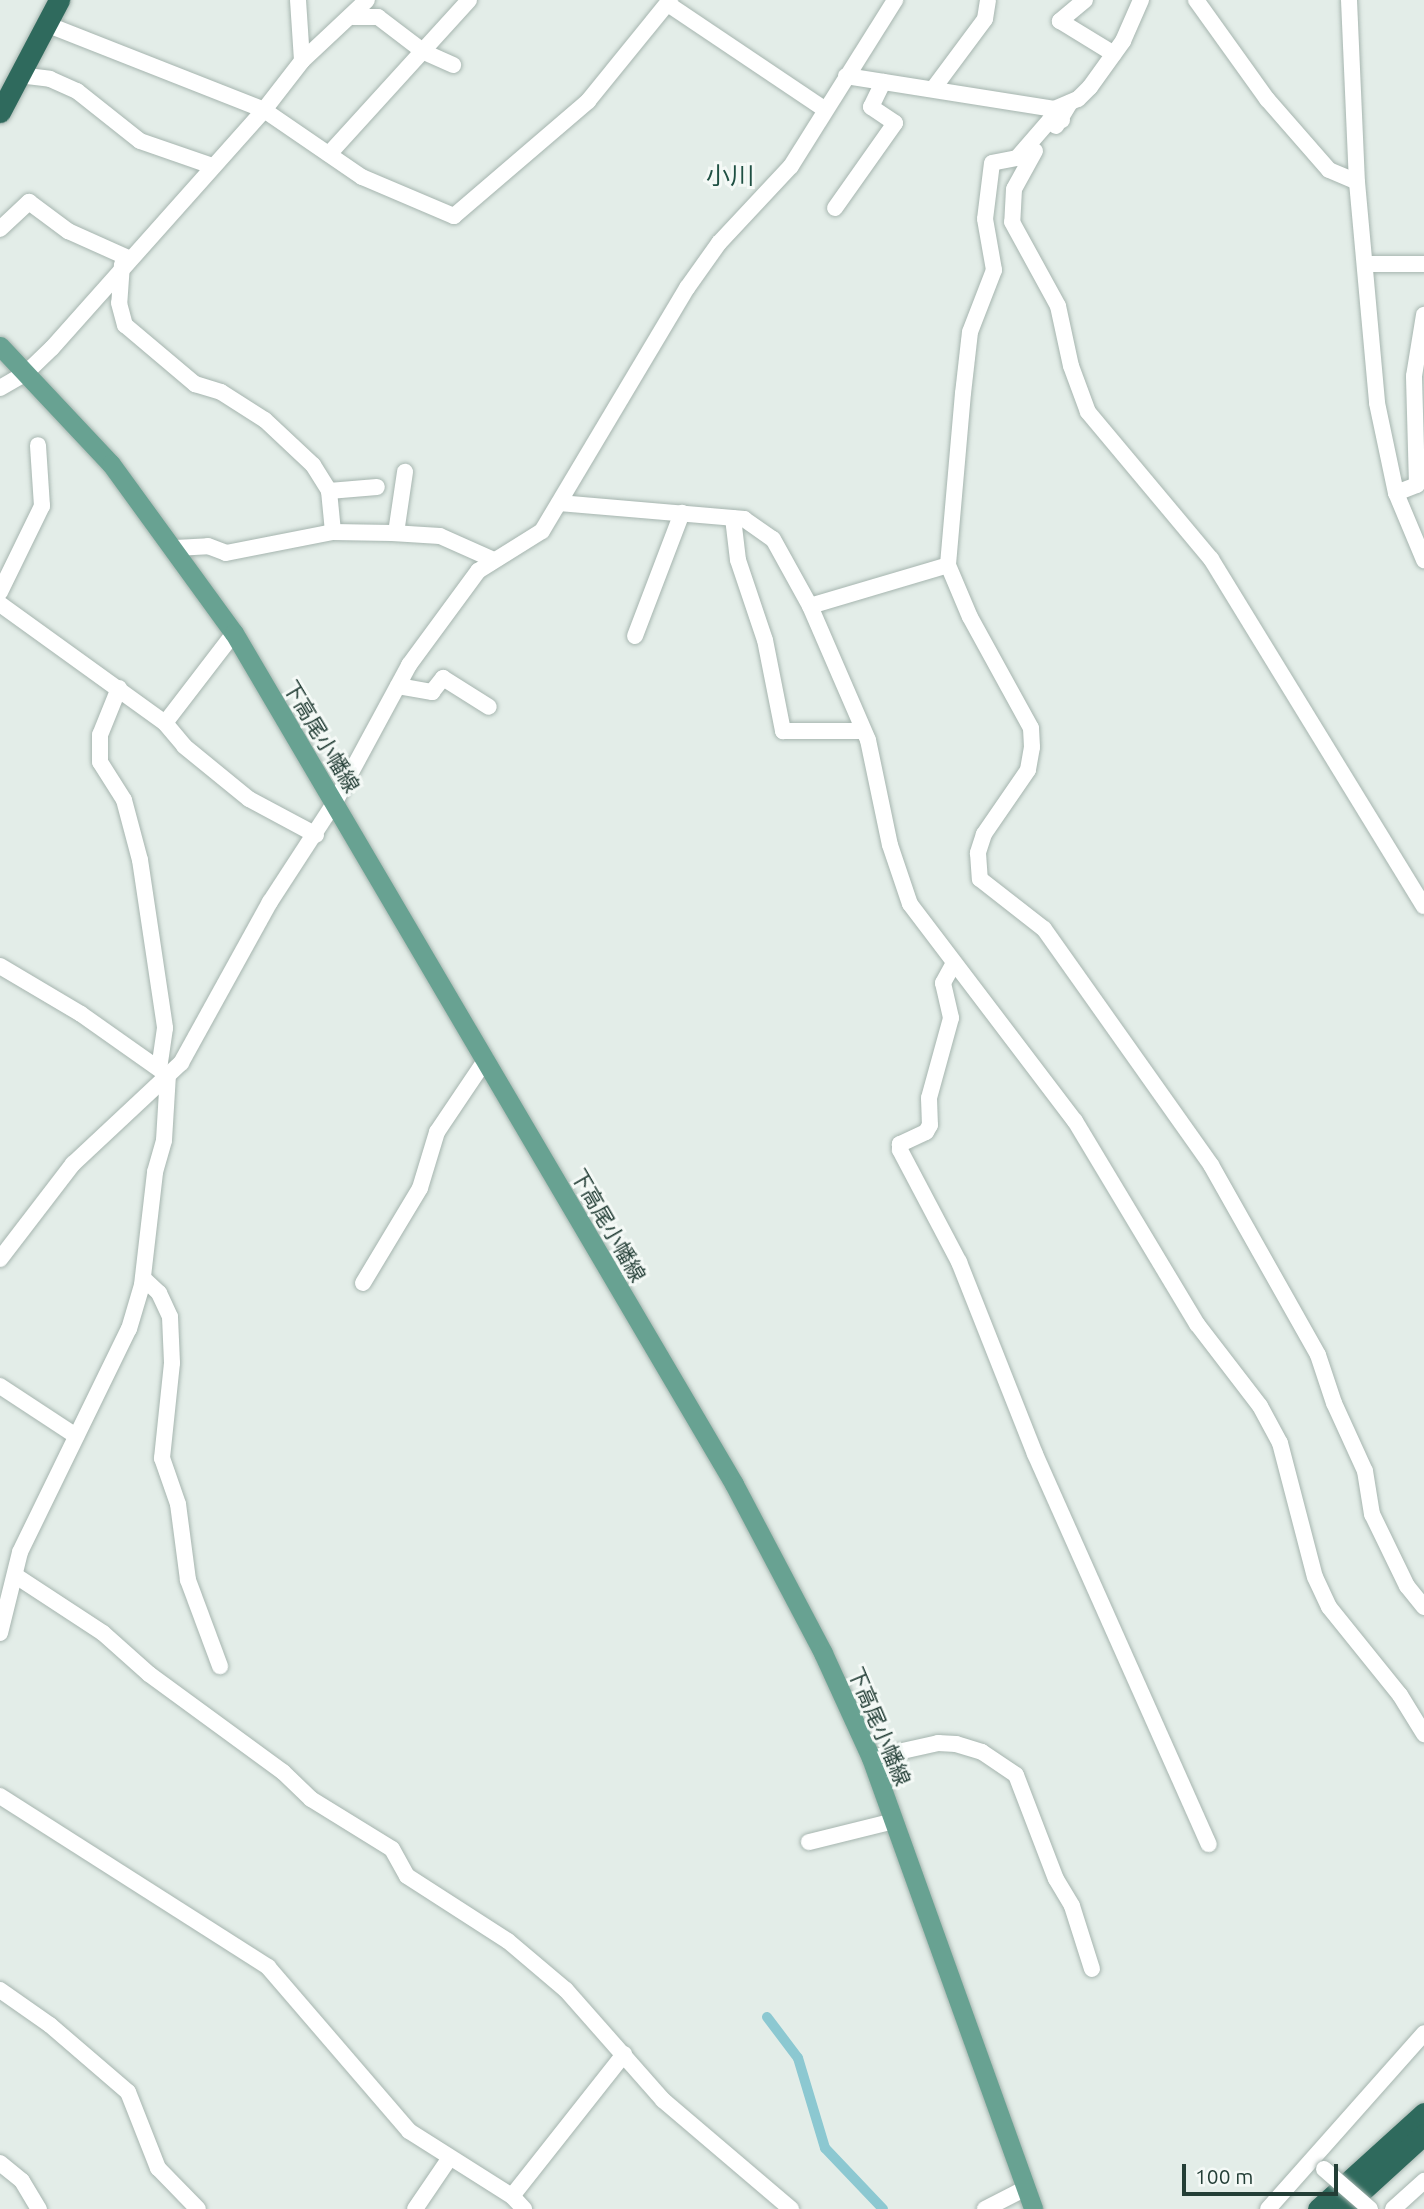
<!DOCTYPE html>
<meta charset="utf-8">
<style>
body{margin:0}
#map{position:relative;width:1424px;height:2209px;overflow:hidden;background:#e3ede8;font-family:Ubuntu,"Noto Sans JP",sans-serif}
div>[style]{position:absolute}
[style*='--x']{left:calc(var(--x)*1px);top:calc(var(--y)*1px);width:calc(var(--w)*1px);rotate:calc(var(--a)*1deg)}
.canal>*{height:10px;margin:-5px;padding:0 5px;transform-origin:5px;border-radius:5px;background:#8cc8d1}
.roads{filter:drop-shadow(0 0 2px #a6b5af) drop-shadow(0 0 2px #a6b5af)}
.minor>*{height:16px;margin:-8px;padding:0 8px;transform-origin:8px;border-radius:8px;background:#fff}
.major>*{height:19px;margin:-9.5px;padding:0 9.5px;transform-origin:9.5px;border-radius:9.5px;background:#68a292}
.highway>*{height:21px;margin:-10.5px;padding:0 10.5px;transform-origin:10.5px;border-radius:10.5px;background:#2f6a5d}
.bridges{filter:drop-shadow(0 0 2px #a6b5af) drop-shadow(0 0 2px #a6b5af)}
.minor-bridge>*{height:16px;margin:-8px;padding:0 8px;transform-origin:8px;border-radius:8px;background:#fff}
span{translate:-50% -50%;white-space:nowrap;text-align:center;line-height:1.15;-webkit-text-stroke:6px #f4f9f6;paint-order:stroke}
.street-label{font-size:21px;color:#233e36}
.quarter-label{font-size:24px;color:#1f5043}
.scale{position:absolute;left:1182px;top:2164px;width:156px;height:32px;box-sizing:border-box;border:4px solid #233e36;border-top:0;padding-left:9px;font-size:21px;line-height:24px;white-space:nowrap;color:#233e36;-webkit-text-stroke:5px #f4f9f6;paint-order:stroke}
</style>
<div id="map">
<div class="canal">
<div style="--x:767;--y:2017;--w:51;--a:52.9"></div>
<div style="--x:798;--y:2058;--w:94;--a:73.3"></div>
<div style="--x:825;--y:2148;--w:84;--a:46.4"></div>
</div>
<div class="roads">
<div class="minor">
<div style="--x:298;--y:0;--w:61;--a:86.2"></div>
<div style="--x:1085;--y:0;--w:33;--a:140"></div>
<div style="--x:1060;--y:21;--w:63;--a:31.4"></div>
<div style="--x:1196;--y:0;--w:122;--a:54.4"></div>
<div style="--x:1267;--y:99;--w:94;--a:48.9"></div>
<div style="--x:1329;--y:170;--w:30;--a:23"></div>
<div style="--x:1349;--y:0;--w:182;--a:87.5"></div>
<div style="--x:1357;--y:182;--w:222;--a:84.8"></div>
<div style="--x:1377;--y:403;--w:92;--a:78.1"></div>
<div style="--x:1396;--y:493;--w:73;--a:67.3"></div>
<div style="--x:668;--y:4;--w:188;--a:33.9"></div>
<div style="--x:353;--y:17;--w:25;--a:0"></div>
<div style="--x:378;--y:17;--w:58;--a:37.3"></div>
<div style="--x:424;--y:52;--w:32;--a:24"></div>
<div style="--x:46;--y:24;--w:234;--a:21.5"></div>
<div style="--x:264;--y:110;--w:119;--a:34.4"></div>
<div style="--x:362;--y:177;--w:100;--a:23"></div>
<div style="--x:454;--y:216;--w:177;--a:-40.6"></div>
<div style="--x:588;--y:101;--w:130;--a:-50.9"></div>
<div style="--x:19;--y:75;--w:31;--a:7"></div>
<div style="--x:50;--y:79;--w:30;--a:24"></div>
<div style="--x:77;--y:91;--w:80;--a:38.4"></div>
<div style="--x:140;--y:141;--w:76;--a:19.1"></div>
<div style="--x:846;--y:76;--w:211;--a:9"></div>
<div style="--x:1054;--y:109;--w:26;--a:-23"></div>
<div style="--x:1078;--y:99;--w:17;--a:-45"></div>
<div style="--x:1090;--y:87;--w:57;--a:-54.3"></div>
<div style="--x:1123;--y:41;--w:45;--a:-66.3"></div>
<div style="--x:933;--y:89;--w:87;--a:-53.4"></div>
<div style="--x:985;--y:19;--w:19;--a:-81"></div>
<div style="--x:1062;--y:120;--w:12;--a:180"></div>
<div style="--x:1050;--y:120;--w:50;--a:131"></div>
<div style="--x:1017;--y:158;--w:25;--a:169"></div>
<div style="--x:992;--y:163;--w:56;--a:97.1"></div>
<div style="--x:985;--y:219;--w:52;--a:80"></div>
<div style="--x:994;--y:270;--w:66;--a:111.2"></div>
<div style="--x:970;--y:332;--w:61;--a:96.5"></div>
<div style="--x:963;--y:393;--w:173;--a:95"></div>
<div style="--x:948;--y:565;--w:56;--a:67.1"></div>
<div style="--x:970;--y:617;--w:127;--a:61.2"></div>
<div style="--x:1031;--y:728;--w:19;--a:87"></div>
<div style="--x:1032;--y:747;--w:23;--a:100"></div>
<div style="--x:1028;--y:770;--w:78;--a:124.5"></div>
<div style="--x:984;--y:834;--w:20;--a:108"></div>
<div style="--x:978;--y:853;--w:26;--a:86"></div>
<div style="--x:980;--y:879;--w:81;--a:38"></div>
<div style="--x:1044;--y:929;--w:289;--a:54.7"></div>
<div style="--x:1211;--y:1165;--w:218;--a:60.6"></div>
<div style="--x:1318;--y:1355;--w:51;--a:71.6"></div>
<div style="--x:1334;--y:1403;--w:75;--a:65.5"></div>
<div style="--x:1365;--y:1471;--w:44;--a:80.8"></div>
<div style="--x:1372;--y:1514;--w:80;--a:64.1"></div>
<div style="--x:1407;--y:1586;--w:27;--a:51"></div>
<div style="--x:1056;--y:126;--w:27;--a:-59"></div>
<div style="--x:1035;--y:151;--w:43;--a:118.9"></div>
<div style="--x:1014;--y:189;--w:33;--a:93"></div>
<div style="--x:1012;--y:222;--w:96;--a:61.3"></div>
<div style="--x:1058;--y:306;--w:61;--a:77.8"></div>
<div style="--x:1071;--y:366;--w:49;--a:69.7"></div>
<div style="--x:1088;--y:412;--w:192;--a:50.1"></div>
<div style="--x:1211;--y:559;--w:407;--a:58.5"></div>
<div style="--x:329;--y:154;--w:208;--a:-47.7"></div>
<div style="--x:835;--y:208;--w:104;--a:-54.8"></div>
<div style="--x:895;--y:123;--w:29;--a:-146"></div>
<div style="--x:871;--y:107;--w:28;--a:-64"></div>
<div style="--x:0;--y:229;--w:40;--a:-43"></div>
<div style="--x:29;--y:202;--w:49;--a:36.6"></div>
<div style="--x:68;--y:231;--w:66;--a:24.2"></div>
<div style="--x:122;--y:264;--w:39;--a:94"></div>
<div style="--x:119;--y:303;--w:23;--a:75"></div>
<div style="--x:125;--y:325;--w:92;--a:40.1"></div>
<div style="--x:195;--y:384;--w:27;--a:17"></div>
<div style="--x:221;--y:392;--w:52;--a:32.5"></div>
<div style="--x:265;--y:420;--w:66;--a:43.2"></div>
<div style="--x:313;--y:465;--w:31;--a:58"></div>
<div style="--x:329;--y:491;--w:41;--a:84.4"></div>
<div style="--x:1365;--y:264;--w:59;--a:0"></div>
<div style="--x:0;--y:388;--w:30;--a:-30"></div>
<div style="--x:26;--y:373;--w:36;--a:-44"></div>
<div style="--x:52;--y:348;--w:319;--a:-48.3"></div>
<div style="--x:264;--y:110;--w:62;--a:-52.2"></div>
<div style="--x:302;--y:61;--w:89;--a:-43.2"></div>
<div style="--x:329;--y:491;--w:48;--a:-4.8"></div>
<div style="--x:1396;--y:493;--w:22;--a:-21"></div>
<div style="--x:1417;--y:485;--w:109;--a:-91.6"></div>
<div style="--x:1414;--y:376;--w:62;--a:-80.7"></div>
<div style="--x:559;--y:503;--w:186;--a:4.9"></div>
<div style="--x:744;--y:519;--w:35;--a:35"></div>
<div style="--x:773;--y:539;--w:77;--a:61.1"></div>
<div style="--x:810;--y:606;--w:146;--a:66.6"></div>
<div style="--x:868;--y:740;--w:107;--a:78.2"></div>
<div style="--x:890;--y:845;--w:62;--a:71.3"></div>
<div style="--x:910;--y:904;--w:273;--a:52.8"></div>
<div style="--x:1075;--y:1121;--w:237;--a:59"></div>
<div style="--x:1197;--y:1324;--w:103;--a:52.5"></div>
<div style="--x:1260;--y:1406;--w:42;--a:61.6"></div>
<div style="--x:1280;--y:1443;--w:138;--a:75.4"></div>
<div style="--x:1315;--y:1577;--w:33;--a:65"></div>
<div style="--x:1329;--y:1607;--w:113;--a:51.1"></div>
<div style="--x:1400;--y:1695;--w:46;--a:58.4"></div>
<div style="--x:733;--y:518;--w:42;--a:83.2"></div>
<div style="--x:738;--y:560;--w:84;--a:71.4"></div>
<div style="--x:765;--y:640;--w:93;--a:78.8"></div>
<div style="--x:783;--y:731;--w:80;--a:0"></div>
<div style="--x:396;--y:533;--w:62;--a:-81.6"></div>
<div style="--x:175;--y:548;--w:33;--a:-3"></div>
<div style="--x:208;--y:546;--w:19;--a:21"></div>
<div style="--x:226;--y:553;--w:109;--a:-11.1"></div>
<div style="--x:333;--y:532;--w:59;--a:1"></div>
<div style="--x:392;--y:533;--w:48;--a:3.6"></div>
<div style="--x:440;--y:536;--w:59;--a:24"></div>
<div style="--x:0;--y:592;--w:96;--a:-64"></div>
<div style="--x:42;--y:506;--w:61;--a:-93.8"></div>
<div style="--x:0;--y:604;--w:203;--a:35.8"></div>
<div style="--x:165;--y:723;--w:30;--a:50"></div>
<div style="--x:184;--y:746;--w:84;--a:39.2"></div>
<div style="--x:249;--y:799;--w:76;--a:28.2"></div>
<div style="--x:810;--y:606;--w:144;--a:-16.5"></div>
<div style="--x:635;--y:636;--w:132;--a:-69.1"></div>
<div style="--x:398;--y:686;--w:35;--a:10"></div>
<div style="--x:432;--y:692;--w:18;--a:-52"></div>
<div style="--x:443;--y:678;--w:54;--a:32.2"></div>
<div style="--x:119;--y:688;--w:51;--a:112"></div>
<div style="--x:100;--y:735;--w:27;--a:90"></div>
<div style="--x:100;--y:762;--w:45;--a:57.7"></div>
<div style="--x:124;--y:800;--w:62;--a:75.1"></div>
<div style="--x:140;--y:860;--w:170;--a:81.5"></div>
<div style="--x:165;--y:1028;--w:41;--a:98.3"></div>
<div style="--x:165;--y:723;--w:113;--a:-52.5"></div>
<div style="--x:954;--y:963;--w:23;--a:119"></div>
<div style="--x:943;--y:983;--w:36;--a:77"></div>
<div style="--x:951;--y:1018;--w:83;--a:105.4"></div>
<div style="--x:929;--y:1098;--w:27;--a:88"></div>
<div style="--x:930;--y:1125;--w:8;--a:120"></div>
<div style="--x:926;--y:1132;--w:29;--a:155"></div>
<div style="--x:900;--y:1144;--w:6;--a:90"></div>
<div style="--x:900;--y:1150;--w:127;--a:62.2"></div>
<div style="--x:959;--y:1262;--w:206;--a:68.4"></div>
<div style="--x:1035;--y:1454;--w:427;--a:66"></div>
<div style="--x:0;--y:966;--w:94;--a:30.7"></div>
<div style="--x:81;--y:1014;--w:104;--a:35.2"></div>
<div style="--x:0;--y:1259;--w:120;--a:-52.5"></div>
<div style="--x:73;--y:1164;--w:148;--a:-43.1"></div>
<div style="--x:181;--y:1063;--w:184;--a:-61.1"></div>
<div style="--x:270;--y:902;--w:119;--a:-57"></div>
<div style="--x:335;--y:802;--w:156;--a:-61.6"></div>
<div style="--x:409;--y:665;--w:117;--a:-53.7"></div>
<div style="--x:478;--y:571;--w:75;--a:-32"></div>
<div style="--x:542;--y:531;--w:283;--a:-59.2"></div>
<div style="--x:687;--y:288;--w:55;--a:-54.6"></div>
<div style="--x:719;--y:243;--w:105;--a:-46.9"></div>
<div style="--x:791;--y:166;--w:196;--a:-57.9"></div>
<div style="--x:143;--y:1278;--w:22;--a:43"></div>
<div style="--x:159;--y:1293;--w:26;--a:65"></div>
<div style="--x:170;--y:1317;--w:46;--a:87.5"></div>
<div style="--x:172;--y:1363;--w:96;--a:96"></div>
<div style="--x:162;--y:1458;--w:49;--a:70.8"></div>
<div style="--x:178;--y:1504;--w:77;--a:82.5"></div>
<div style="--x:188;--y:1580;--w:92;--a:69.6"></div>
<div style="--x:363;--y:1283;--w:111;--a:-59"></div>
<div style="--x:420;--y:1188;--w:59;--a:-73.1"></div>
<div style="--x:437;--y:1132;--w:88;--a:-56.1"></div>
<div style="--x:0;--y:1386;--w:91;--a:33.3"></div>
<div style="--x:16;--y:1576;--w:104;--a:33.2"></div>
<div style="--x:103;--y:1633;--w:62;--a:41.7"></div>
<div style="--x:149;--y:1674;--w:166;--a:36.2"></div>
<div style="--x:283;--y:1772;--w:39;--a:44"></div>
<div style="--x:311;--y:1799;--w:95;--a:31.7"></div>
<div style="--x:392;--y:1849;--w:31;--a:61"></div>
<div style="--x:407;--y:1876;--w:120;--a:32.8"></div>
<div style="--x:508;--y:1941;--w:76;--a:40.2"></div>
<div style="--x:566;--y:1990;--w:147;--a:48.6"></div>
<div style="--x:663;--y:2100;--w:168;--a:40.4"></div>
<div style="--x:0;--y:1633;--w:83;--a:-76.1"></div>
<div style="--x:20;--y:1552;--w:248;--a:-64"></div>
<div style="--x:129;--y:1329;--w:46;--a:-73.5"></div>
<div style="--x:142;--y:1285;--w:114;--a:-83.4"></div>
<div style="--x:155;--y:1172;--w:33;--a:-74"></div>
<div style="--x:164;--y:1140;--w:65;--a:-86.5"></div>
<div style="--x:871;--y:1758;--w:69;--a:-12.6"></div>
<div style="--x:938;--y:1743;--w:18;--a:3"></div>
<div style="--x:956;--y:1744;--w:27;--a:17"></div>
<div style="--x:982;--y:1752;--w:41;--a:34.1"></div>
<div style="--x:1016;--y:1775;--w:111;--a:69"></div>
<div style="--x:1056;--y:1879;--w:31;--a:59"></div>
<div style="--x:1072;--y:1906;--w:66;--a:72.4"></div>
<div style="--x:0;--y:1796;--w:318;--a:32.5"></div>
<div style="--x:268;--y:1967;--w:216;--a:49.3"></div>
<div style="--x:409;--y:2131;--w:122;--a:32.3"></div>
<div style="--x:512;--y:2196;--w:18;--a:47"></div>
<div style="--x:809;--y:1842;--w:88;--a:-13.9"></div>
<div style="--x:0;--y:1990;--w:61;--a:35"></div>
<div style="--x:50;--y:2025;--w:103;--a:40.7"></div>
<div style="--x:128;--y:2092;--w:82;--a:68.5"></div>
<div style="--x:158;--y:2168;--w:57;--a:45.7"></div>
<div style="--x:0;--y:2163;--w:28;--a:39"></div>
<div style="--x:22;--y:2181;--w:33;--a:59"></div>
<div style="--x:512;--y:2196;--w:181;--a:-51.7"></div>
<div style="--x:415;--y:2209;--w:60;--a:-55.8"></div>
<div style="--x:985;--y:2209;--w:46;--a:-27.1"></div>
<div style="--x:1268;--y:2209;--w:235;--a:-48.4"></div>
<div style="--x:1393;--y:2209;--w:42;--a:-42.1"></div>
</div>
<div class="major">
<div style="--x:0;--y:346;--w:162;--a:46.8"></div>
<div style="--x:111;--y:464;--w:209;--a:54"></div>
<div style="--x:234;--y:633;--w:987;--a:59.56"></div>
<div style="--x:734;--y:1484;--w:191;--a:62.2"></div>
<div style="--x:823;--y:1653;--w:115;--a:65.4"></div>
<div style="--x:871;--y:1758;--w:479;--a:70.2"></div>
</div>
<div class="highway">
<div style="--x:0;--y:112;--w:127;--a:-62.2"></div>
<div style="--x:1318;--y:2209;--w:143;--a:-42.2"></div>
<div style="--x:1342;--y:2209;--w:111;--a:-42.4"></div>
</div>
</div>
<div class="bridges">
<div class="minor-bridge">
<div style="--x:1324;--y:2169;--w:61;--a:41"></div>
</div>
</div>
<div class="street-label">
<span style="left:322px;top:736px;rotate:59deg">下高尾小幡線</span>
<span style="left:609px;top:1225px;rotate:60deg">下高尾小幡線</span>
<span style="left:880px;top:1726px;rotate:67deg">下高尾小幡線</span>
</div>
<div class="quarter-label">
<span style="left:730px;top:176px">小川</span>
</div>
<div class="scale">100 m</div>
</div>
